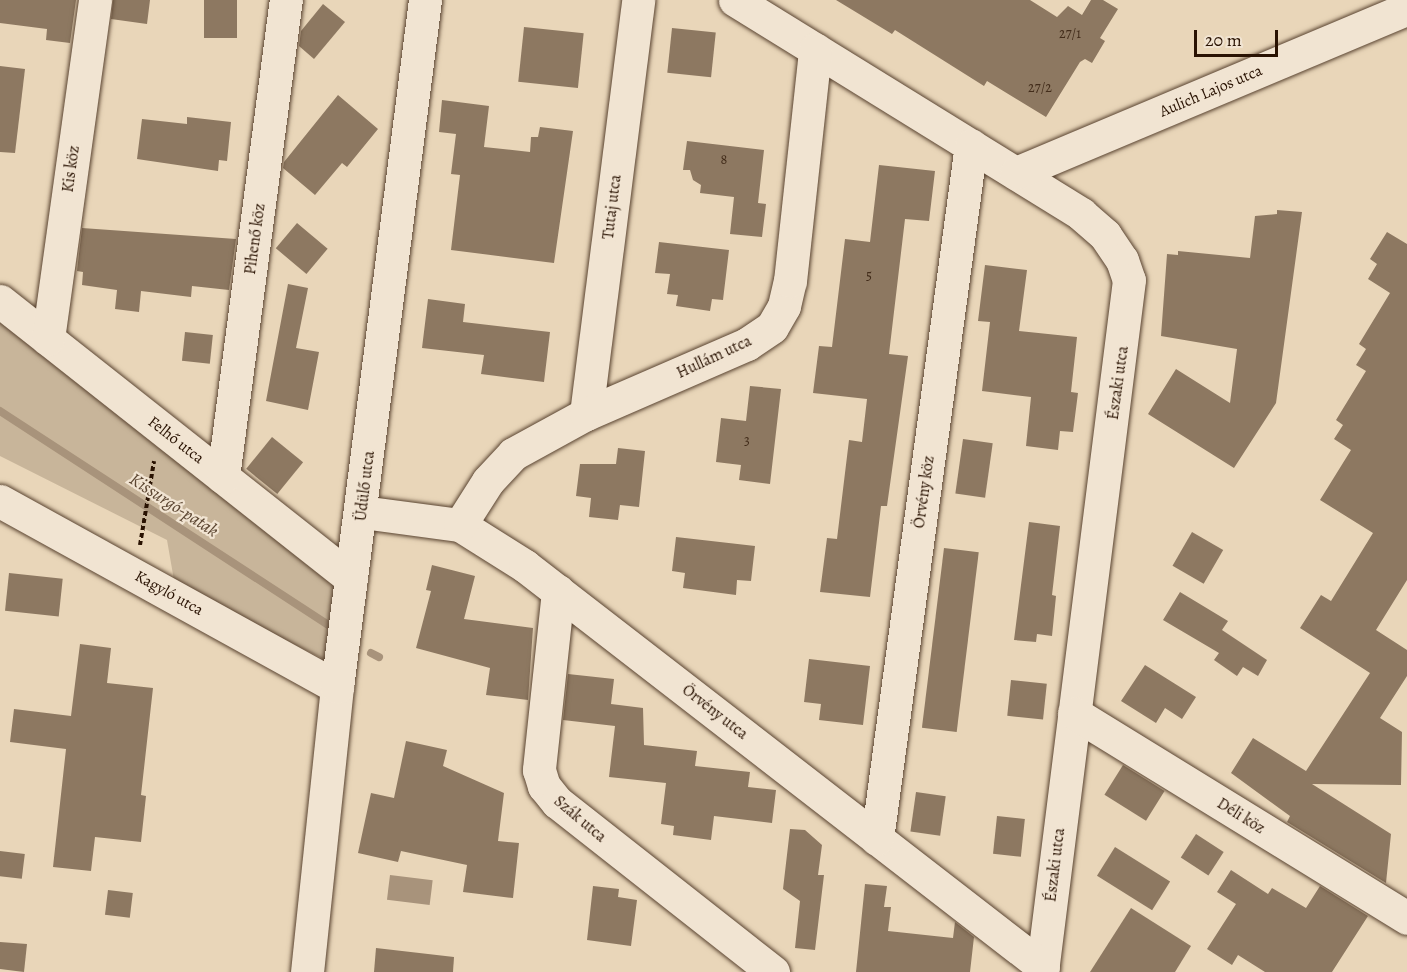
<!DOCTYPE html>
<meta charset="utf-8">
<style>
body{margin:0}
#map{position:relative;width:1407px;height:972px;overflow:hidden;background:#e9d6b9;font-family:Alegreya,serif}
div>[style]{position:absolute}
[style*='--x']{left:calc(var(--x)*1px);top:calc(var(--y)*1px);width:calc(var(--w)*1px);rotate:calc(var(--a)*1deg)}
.green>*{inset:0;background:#c8b59a}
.water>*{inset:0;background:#a8937b;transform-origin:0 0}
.stream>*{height:8px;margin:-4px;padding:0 4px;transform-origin:4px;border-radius:4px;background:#a8937b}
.building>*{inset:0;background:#8d7861;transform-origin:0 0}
.path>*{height:4px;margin-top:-2px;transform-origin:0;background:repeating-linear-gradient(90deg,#291202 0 4.5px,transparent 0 7.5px)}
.roads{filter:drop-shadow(0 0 2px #594330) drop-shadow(0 0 2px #594330)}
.minor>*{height:33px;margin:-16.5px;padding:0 16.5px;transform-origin:16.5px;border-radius:16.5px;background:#f1e4d2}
span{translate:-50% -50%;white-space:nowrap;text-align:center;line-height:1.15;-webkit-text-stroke:4.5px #f1e4d2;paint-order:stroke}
.number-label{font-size:14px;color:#422c1a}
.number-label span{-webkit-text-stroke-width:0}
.street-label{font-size:16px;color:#291202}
.water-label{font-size:18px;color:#5c4632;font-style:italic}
.scale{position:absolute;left:1194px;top:30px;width:84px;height:27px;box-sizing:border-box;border:3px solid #291202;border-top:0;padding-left:8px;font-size:18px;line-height:21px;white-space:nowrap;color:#291202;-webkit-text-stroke:4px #f1e4d2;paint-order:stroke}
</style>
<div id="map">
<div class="green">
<div style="clip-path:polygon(0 321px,347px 596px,334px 664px,175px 586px,167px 540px,0 456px)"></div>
</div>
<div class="water">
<div style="left:390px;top:875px;width:43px;height:25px;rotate:7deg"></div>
</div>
<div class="stream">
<div style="--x:0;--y:411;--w:394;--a:33.1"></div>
<div style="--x:371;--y:653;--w:9;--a:27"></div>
</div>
<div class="building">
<div style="clip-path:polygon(0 0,76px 0,70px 43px,46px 40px,47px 29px,0 23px)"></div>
<div style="clip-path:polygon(113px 0,150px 0,147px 24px,111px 19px)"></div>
<div style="left:204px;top:0;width:33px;height:38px"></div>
<div style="clip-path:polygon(836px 0,1030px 0,1057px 17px,1068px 6px,1082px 15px,1091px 0,1103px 0,1118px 9px,1100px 38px,1105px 41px,1092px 63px,1085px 59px,1080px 62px,1046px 117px,987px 81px,984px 86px,895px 30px,892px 34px)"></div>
<div style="clip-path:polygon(323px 4px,345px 22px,314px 59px,299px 46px,301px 31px)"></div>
<div style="left:524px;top:27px;width:60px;height:55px;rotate:6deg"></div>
<div style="left:672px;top:28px;width:44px;height:45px;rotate:6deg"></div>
<div style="clip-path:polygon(0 66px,25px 69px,15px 153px,0 152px)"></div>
<div style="clip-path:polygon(338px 95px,378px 129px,347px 167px,342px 163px,315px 195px,283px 168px,284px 162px)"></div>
<div style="clip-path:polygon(442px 100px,489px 106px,484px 147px,530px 152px,531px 137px,538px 137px,540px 127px,573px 131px,554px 263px,451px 250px,460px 175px,451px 174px,456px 134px,439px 132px)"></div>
<div style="clip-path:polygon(187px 117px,231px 122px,227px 161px,219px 160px,218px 171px,137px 159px,142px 119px,187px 124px)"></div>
<div style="clip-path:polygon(687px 141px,764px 150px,758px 203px,766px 204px,762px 237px,730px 234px,734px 197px,700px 193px,701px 185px,693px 180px,690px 170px,683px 170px)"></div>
<div style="clip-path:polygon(879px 165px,935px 171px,929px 221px,905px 219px,889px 354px,908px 356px,887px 506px,881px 506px,870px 597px,820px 592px,827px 538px,837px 539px,849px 440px,862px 442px,867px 399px,813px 393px,819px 346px,832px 347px,845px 239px,870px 242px)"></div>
<div style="clip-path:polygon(1277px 210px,1302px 212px,1276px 403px,1234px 468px,1148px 414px,1176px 369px,1230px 403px,1237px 349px,1161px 336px,1167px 254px,1178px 255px,1178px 251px,1250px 258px,1255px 216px,1277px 214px)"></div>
<div style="left:297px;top:223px;width:40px;height:33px;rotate:40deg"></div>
<div style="clip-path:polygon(82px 228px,236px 239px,229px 290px,192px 286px,191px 297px,141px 291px,139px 312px,115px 309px,117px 290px,82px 285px,83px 272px,77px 271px)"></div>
<div style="clip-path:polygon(1387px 232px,1407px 244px,1407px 580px,1376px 630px,1407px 650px,1407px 676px,1380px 718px,1402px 732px,1401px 785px,1312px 784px,1391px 834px,1386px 883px,1287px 822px,1290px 816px,1231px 773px,1253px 738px,1306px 771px,1370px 673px,1300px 628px,1321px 595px,1331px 601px,1373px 533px,1320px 500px,1351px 450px,1334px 439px,1343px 425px,1336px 420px,1366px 371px,1356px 365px,1366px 349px,1359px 344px,1390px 293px,1368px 279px,1377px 264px,1370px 259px)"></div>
<div style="clip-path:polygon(659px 242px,729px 250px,723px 300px,712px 299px,710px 311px,676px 306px,678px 295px,667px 294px,670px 274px,655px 273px)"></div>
<div style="clip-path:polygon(985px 265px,1027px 270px,1019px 331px,1077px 337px,1071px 392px,1078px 393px,1073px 432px,1060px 431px,1058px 450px,1026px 446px,1031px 397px,982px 391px,990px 322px,978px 321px)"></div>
<div style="clip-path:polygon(288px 284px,308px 288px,296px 348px,319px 352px,308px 410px,266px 401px)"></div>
<div style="clip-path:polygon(428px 299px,465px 304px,463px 322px,550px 332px,544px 382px,481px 374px,484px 355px,422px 348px)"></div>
<div style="left:185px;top:332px;width:28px;height:29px;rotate:6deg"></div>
<div style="clip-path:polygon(750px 386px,781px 389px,770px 484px,739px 480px,741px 465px,716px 462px,721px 418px,746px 421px)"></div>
<div style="left:272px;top:437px;width:40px;height:41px;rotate:39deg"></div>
<div style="left:963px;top:439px;width:30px;height:55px;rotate:8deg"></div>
<div style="clip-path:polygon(618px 448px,645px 451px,639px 507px,620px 505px,618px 520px,589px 517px,591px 498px,576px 496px,580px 464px,616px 464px)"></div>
<div style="clip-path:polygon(1029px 522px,1060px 526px,1052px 595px,1056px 596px,1052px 636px,1037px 634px,1036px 642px,1014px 640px)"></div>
<div style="left:1192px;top:532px;width:36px;height:39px;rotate:30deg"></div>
<div style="clip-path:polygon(676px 537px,755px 546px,751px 581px,737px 580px,736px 595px,683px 588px,685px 573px,672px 571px)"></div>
<div style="left:944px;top:548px;width:35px;height:181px;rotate:7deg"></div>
<div style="clip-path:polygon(432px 565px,475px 576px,464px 619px,533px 628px,528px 700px,486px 695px,490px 668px,416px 648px,431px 591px,426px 590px)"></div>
<div style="left:9px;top:573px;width:54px;height:38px;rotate:6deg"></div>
<div style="clip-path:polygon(1180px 592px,1228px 621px,1222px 630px,1267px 660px,1258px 676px,1243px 667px,1237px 676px,1214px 660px,1219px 653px,1163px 620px)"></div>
<div style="clip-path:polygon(80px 644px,111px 648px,107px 683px,153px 688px,141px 795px,146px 796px,141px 842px,95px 837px,91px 871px,53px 867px,66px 749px,10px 742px,14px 709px,71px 716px)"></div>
<div style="clip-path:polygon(809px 659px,870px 666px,863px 725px,819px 720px,821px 704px,804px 702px)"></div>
<div style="clip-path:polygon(1145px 665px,1196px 697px,1182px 719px,1165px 708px,1156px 723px,1121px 701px)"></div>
<div style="clip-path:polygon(568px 674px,614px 679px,611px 704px,643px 708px,644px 745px,697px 751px,695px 766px,750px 772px,748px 787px,776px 790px,772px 823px,714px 816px,711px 840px,673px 835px,674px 826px,661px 824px,666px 783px,609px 777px,615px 726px,563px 720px)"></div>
<div style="left:1011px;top:680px;width:36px;height:36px;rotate:6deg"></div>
<div style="clip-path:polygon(406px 741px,447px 750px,443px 766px,504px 793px,498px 841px,519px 843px,513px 898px,463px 892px,467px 865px,401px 851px,398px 862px,358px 853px,371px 793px,394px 798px)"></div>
<div style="left:1123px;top:765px;width:49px;height:35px;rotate:32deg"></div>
<div style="left:916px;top:792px;width:30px;height:40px;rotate:8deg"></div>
<div style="left:997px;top:816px;width:28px;height:38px;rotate:6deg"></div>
<div style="clip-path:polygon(790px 829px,805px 830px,822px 845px,818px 875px,824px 875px,815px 950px,795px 948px,800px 901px,783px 889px)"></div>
<div style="left:1196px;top:834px;width:33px;height:28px;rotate:33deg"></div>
<div style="left:1115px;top:847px;width:65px;height:34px;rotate:32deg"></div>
<div style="left:0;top:851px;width:25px;height:25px;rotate:7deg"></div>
<div style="clip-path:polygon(1231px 870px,1268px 894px,1272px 888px,1306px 908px,1320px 886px,1368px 916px,1332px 972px,1265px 972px,1238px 955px,1232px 965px,1207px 949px,1236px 904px,1217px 892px)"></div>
<div style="clip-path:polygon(865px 884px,887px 886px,884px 907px,891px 907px,888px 931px,953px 938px,955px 922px,974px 937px,970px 972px,856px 972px)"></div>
<div style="clip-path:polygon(593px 886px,619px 889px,618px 897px,637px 900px,631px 946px,587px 940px)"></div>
<div style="left:108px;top:890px;width:25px;height:25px;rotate:7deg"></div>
<div style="clip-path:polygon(1131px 908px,1191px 946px,1175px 972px,1090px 972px)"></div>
<div style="clip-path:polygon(0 942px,27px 944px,24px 972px,0 969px)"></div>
<div style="clip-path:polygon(376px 948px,454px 957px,453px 972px,374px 972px)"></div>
</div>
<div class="path">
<div style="--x:140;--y:545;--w:85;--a:-80.5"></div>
</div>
<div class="roads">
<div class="minor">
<div style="--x:735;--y:0;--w:407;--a:31.7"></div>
<div style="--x:1081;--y:214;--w:32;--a:41"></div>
<div style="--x:1105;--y:235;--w:30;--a:56"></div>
<div style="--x:1122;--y:260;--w:21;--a:71"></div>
<div style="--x:1129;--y:280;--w:697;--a:97.17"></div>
<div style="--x:1016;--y:173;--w:424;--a:-22.8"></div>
<div style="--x:0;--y:301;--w:447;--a:38.3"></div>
<div style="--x:48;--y:339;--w:342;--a:-82.1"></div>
<div style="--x:586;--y:414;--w:417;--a:-82.8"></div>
<div style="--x:223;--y:477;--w:481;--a:-82.5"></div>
<div style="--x:0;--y:501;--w:385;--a:28.9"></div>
<div style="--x:362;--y:512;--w:99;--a:7.6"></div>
<div style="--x:460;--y:525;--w:77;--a:32.2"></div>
<div style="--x:525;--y:566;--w:655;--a:37.74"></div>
<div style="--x:460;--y:525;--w:52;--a:-57.5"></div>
<div style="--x:488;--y:481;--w:37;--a:-47"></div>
<div style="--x:513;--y:454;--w:83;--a:-28.7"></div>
<div style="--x:586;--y:414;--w:176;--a:-23.5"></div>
<div style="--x:747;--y:344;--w:30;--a:-34"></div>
<div style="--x:772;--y:327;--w:24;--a:-60"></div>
<div style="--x:784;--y:306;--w:26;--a:-77"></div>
<div style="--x:790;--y:281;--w:233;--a:-83.8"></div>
<div style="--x:558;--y:591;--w:180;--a:96.1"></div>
<div style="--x:539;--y:770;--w:17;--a:73"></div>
<div style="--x:544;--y:786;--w:21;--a:51"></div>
<div style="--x:557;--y:802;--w:275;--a:38.2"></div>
<div style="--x:1074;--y:713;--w:391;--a:31.6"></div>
<div style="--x:877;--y:839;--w:700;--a:-82.29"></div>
<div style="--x:307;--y:972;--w:287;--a:-84"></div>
<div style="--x:337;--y:687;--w:693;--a:-82.7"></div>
</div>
</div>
<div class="number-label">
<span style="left:1070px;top:34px">27/1</span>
<span style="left:1040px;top:88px">27/2</span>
<span style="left:724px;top:160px">8</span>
<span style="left:869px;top:276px">5</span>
<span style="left:747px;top:441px">3</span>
</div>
<div class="street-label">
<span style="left:1211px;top:91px;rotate:-23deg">Aulich Lajos utca</span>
<span style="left:71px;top:169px;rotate:-82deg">Kis köz</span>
<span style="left:612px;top:207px;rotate:-83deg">Tutaj utca</span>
<span style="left:255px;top:239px;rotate:-82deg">Pihenő köz</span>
<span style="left:714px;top:357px;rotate:-25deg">Hullám utca</span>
<span style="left:1118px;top:383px;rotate:-82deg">Északi utca</span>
<span style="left:176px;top:440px;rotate:38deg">Felhő utca</span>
<span style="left:365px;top:486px;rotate:-83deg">Üdülő utca</span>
<span style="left:924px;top:492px;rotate:-82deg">Örvény köz</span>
<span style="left:169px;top:593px;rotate:29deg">Kagyló utca</span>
<span style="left:715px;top:712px;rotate:38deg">Örvény utca</span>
<span style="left:1241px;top:816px;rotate:32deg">Déli köz</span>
<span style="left:580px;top:819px;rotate:40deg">Szák utca</span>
<span style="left:1055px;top:865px;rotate:-83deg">Északi utca</span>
</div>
<div class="water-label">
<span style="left:174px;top:505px;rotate:33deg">Kissurgó-patak</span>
</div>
<div class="scale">20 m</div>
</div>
